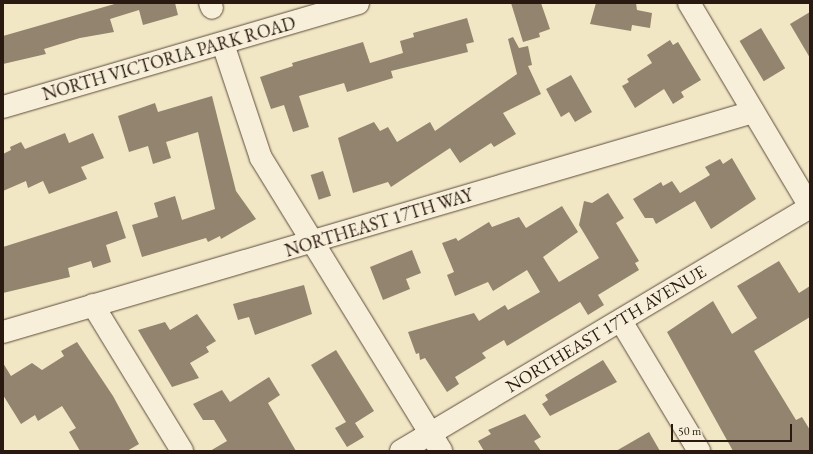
<!DOCTYPE html>
<style>
body{margin:0}
#map{position:relative;width:813px;height:454px;overflow:hidden;background:#f2e7c4;font-family:"EB Garamond",serif}
div>[style]{position:absolute}
[style*='--x']{left:calc(var(--x)*1px);top:calc(var(--y)*1px);width:calc(var(--w)*1px);rotate:calc(var(--a)*1deg)}
.building>*{inset:0;background:#92846e;transform-origin:0 0}
.roads{filter:drop-shadow(0 0 1px #5c4c3e) drop-shadow(0 0 1px #5c4c3e)}
.minor>*{height:22px;margin:-11px;padding:0 11px;transform-origin:11px;border-radius:11px;background:#f7efd9}
span{translate:-50% -50%;white-space:nowrap;text-align:center;line-height:1.15;-webkit-text-stroke:3px #f7efd9;paint-order:stroke}
.street-label{font-size:18px;color:#2a1911}
.frame{position:absolute;inset:0;border:4px solid #2a1911;pointer-events:none}
.scale{position:absolute;left:671px;top:424px;width:121px;height:18px;box-sizing:border-box;border:2px solid #2a1911;border-top:0;padding-left:5px;font-size:12px;line-height:14px;white-space:nowrap;color:#2a1911;-webkit-text-stroke:3px #f7efd9;paint-order:stroke}
</style>
<div id="map">
<div class="building">
<div style="clip-path:polygon(118px 3px,175px 3px,178px 15px,143px 25px,139px 10px,110px 19px,114px 32px,80px 38px,44px 49px,46px 54px,3px 64px,3px 36px)"></div>
<div style="clip-path:polygon(511px 3px,541px 3px,550px 29px,539px 33px,540px 37px,523px 42px)"></div>
<div style="clip-path:polygon(596px 3px,636px 3px,637px 10px,652px 13px,650px 28px,632px 25px,631px 31px,590px 24px)"></div>
<div style="clip-path:polygon(810px 12px,810px 58px,790px 24px)"></div>
<div style="clip-path:polygon(467px 18px,474px 42px,466px 44px,468px 52px,391px 71px,393px 78px,347px 92px,344px 83px,299px 96px,309px 127px,293px 132px,284px 105px,271px 109px,260px 77px,293px 66px,292px 63px,363px 42px,370px 63px,403px 53px,400px 41px,414px 37px,413px 33px)"></div>
<div style="left:761px;top:28px;width:47px;height:25px;rotate:59deg"></div>
<div style="clip-path:polygon(513px 37px,519px 48px,528px 46px,532px 65px,528px 66px,541px 94px,503px 113px,516px 134px,494px 147px,491px 143px,460px 163px,450px 148px,391px 187px,388px 182px,353px 193px,338px 138px,374px 122px,380px 131px,388px 127px,397px 142px,430px 122px,435px 131px,517px 74px,508px 39px)"></div>
<div style="clip-path:polygon(670px 40px,673px 45px,678px 42px,701px 80px,681px 92px,684px 97px,673px 104px,664px 89px,635px 108px,622px 86px,629px 82px,627px 79px,652px 63px,647px 55px)"></div>
<div style="clip-path:polygon(571px 75px,592px 112px,575px 122px,569px 112px,561px 117px,546px 89px)"></div>
<div style="clip-path:polygon(212px 96px,236px 191px,256px 219px,221px 239px,220px 236px,208px 242px,206px 238px,142px 257px,132px 225px,158px 217px,154px 203px,175px 196px,182px 220px,215px 209px,198px 132px,166px 142px,171px 158px,153px 164px,148px 146px,129px 152px,118px 116px,155px 103px,158px 112px)"></div>
<div style="clip-path:polygon(65px 133px,69px 143px,93px 133px,104px 158px,81px 167px,87px 179px,49px 194px,43px 181px,28px 188px,26px 181px,3px 191px,3px 154px,11px 150px,10px 147px,21px 142px,25px 149px)"></div>
<div style="clip-path:polygon(732px 158px,756px 199px,711px 229px,695px 201px,656px 224px,653px 218px,645px 218px,633px 199px,661px 182px,663px 186px,672px 181px,680px 193px,710px 175px,705px 167px,720px 159px,723px 164px)"></div>
<div style="left:323px;top:171px;width:26px;height:13px;rotate:72deg"></div>
<div style="clip-path:polygon(608px 193px,624px 218px,616px 223px,639px 261px,635px 263px,639px 270px,598px 295px,604px 305px,588px 315px,580px 302px,507px 346px,504px 340px,482px 353px,486px 358px,455px 377px,459px 384px,447px 392px,425px 358px,420px 360px,419px 353px,416px 354px,408px 332px,474px 313px,479px 321px,505px 305px,508px 310px,540px 292px,527px 270px,493px 291px,488px 282px,455px 296px,447px 275px,454px 272px,442px 243px,456px 238px,458px 241px,489px 222px,492px 227px,519px 217px,526px 228px,562px 206px,578px 232px,543px 257px,559px 282px,599px 258px,579px 225px,584px 201px,592px 203px)"></div>
<div style="clip-path:polygon(117px 211px,126px 238px,106px 245px,111px 262px,93px 268px,91px 261px,68px 268px,70px 277px,3px 293px,3px 247px)"></div>
<div style="clip-path:polygon(412px 250px,421px 273px,406px 279px,410px 289px,383px 300px,370px 267px)"></div>
<div style="clip-path:polygon(779px 261px,799px 293px,810px 286px,810px 317px,754px 351px,796px 420px,802px 417px,810px 430px,810px 451px,733px 451px,667px 332px,713px 301px,732px 334px,757px 318px,737px 286px)"></div>
<div style="clip-path:polygon(304px 285px,312px 314px,255px 335px,249px 317px,238px 320px,233px 304px)"></div>
<div style="clip-path:polygon(197px 314px,216px 341px,206px 347px,209px 352px,190px 363px,199px 378px,172px 387px,138px 330px,165px 322px,170px 330px)"></div>
<div style="clip-path:polygon(77px 342px,113px 396px,139px 444px,127px 451px,80px 451px,69px 432px,76px 428px,62px 406px,38px 421px,35px 415px,21px 424px,3px 395px,3px 363px,11px 376px,32px 363px,42px 370px,64px 356px,61px 351px)"></div>
<div style="clip-path:polygon(336px 350px,374px 411px,355px 423px,364px 437px,347px 447px,335px 428px,346px 422px,311px 365px)"></div>
<div style="clip-path:polygon(603px 360px,617px 382px,550px 416px,542px 404px,548px 400px,545px 395px)"></div>
<div style="clip-path:polygon(269px 377px,280px 395px,268px 403px,296px 451px,210px 451px,227px 441px,214px 420px,203px 420px,193px 404px,222px 390px,230px 402px)"></div>
<div style="clip-path:polygon(525px 414px,541px 437px,534px 441px,541px 451px,484px 451px,478px 441px,491px 434px,488px 430px)"></div>
<div style="clip-path:polygon(649px 432px,660px 451px,616px 451px)"></div>
</div>
<div class="roads">
<div class="minor">
<div style="--x:210;--y:3;--w:5;--a:68"></div>
<div style="--x:689;--y:3;--w:237;--a:59.3"></div>
<div style="--x:223;--y:44;--w:120;--a:71.6"></div>
<div style="--x:261;--y:158;--w:344;--a:58.4"></div>
<div style="--x:3;--y:107;--w:370;--a:-16.3"></div>
<div style="--x:93;--y:305;--w:171;--a:58.6"></div>
<div style="--x:621;--y:321;--w:152;--a:59"></div>
<div style="--x:3;--y:332;--w:782;--a:-16.35"></div>
<div style="--x:401;--y:451;--w:476;--a:-30.8"></div>
</div>
</div>
<div class="street-label">
<span style="left:169px;top:59px;rotate:-16deg">NORTH VICTORIA PARK ROAD</span>
<span style="left:379px;top:223px;rotate:-17deg">NORTHEAST 17TH WAY</span>
<span style="left:606px;top:329px;rotate:-31deg">NORTHEAST 17TH AVENUE</span>
</div>
<div class="frame"></div>
<div class="scale">50 m</div>
</div>
